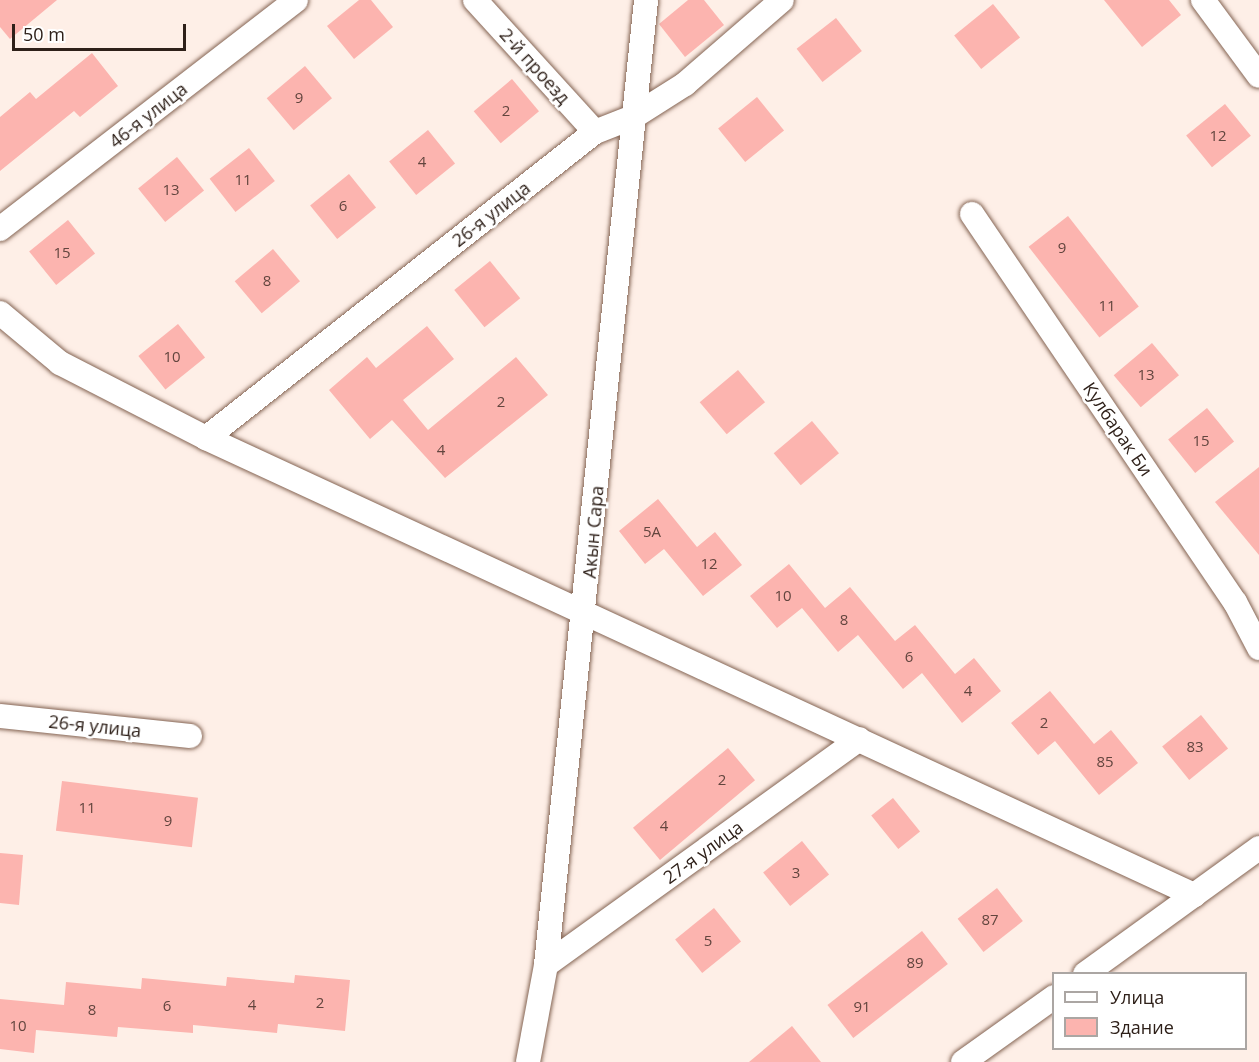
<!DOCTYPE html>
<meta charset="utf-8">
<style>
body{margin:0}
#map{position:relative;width:1259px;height:1062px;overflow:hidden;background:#feefe7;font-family:"Open Sans",sans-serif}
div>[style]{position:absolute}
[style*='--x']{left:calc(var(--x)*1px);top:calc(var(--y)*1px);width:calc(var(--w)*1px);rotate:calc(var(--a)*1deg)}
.building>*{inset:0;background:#fcb4af;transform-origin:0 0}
.roads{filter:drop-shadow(0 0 2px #846453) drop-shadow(0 0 2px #846453)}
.minor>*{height:24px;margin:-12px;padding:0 12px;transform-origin:12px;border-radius:12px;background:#fff}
span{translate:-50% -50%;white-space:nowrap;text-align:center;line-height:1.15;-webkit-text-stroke:5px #fff;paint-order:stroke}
.number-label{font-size:15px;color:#62453e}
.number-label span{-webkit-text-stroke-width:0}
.street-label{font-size:18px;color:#2e2019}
.legend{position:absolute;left:1052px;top:972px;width:195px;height:78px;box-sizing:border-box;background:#fff;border:2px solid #aba6a3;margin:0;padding:8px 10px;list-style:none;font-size:18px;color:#2e2019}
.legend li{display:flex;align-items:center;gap:12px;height:30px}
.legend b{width:30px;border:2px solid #aba6a3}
.scale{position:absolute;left:12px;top:24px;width:174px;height:27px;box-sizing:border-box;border:3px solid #2e2019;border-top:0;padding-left:8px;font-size:18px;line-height:21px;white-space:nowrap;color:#2e2019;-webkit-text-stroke:4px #fff;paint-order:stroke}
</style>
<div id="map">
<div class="building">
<div style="clip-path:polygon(0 0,57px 0,10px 39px,0 27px)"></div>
<div style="clip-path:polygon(359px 0,371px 0,393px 27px,354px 59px,327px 26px)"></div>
<div style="clip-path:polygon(688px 0,704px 0,724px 25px,685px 57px,659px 24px)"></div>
<div style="clip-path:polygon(1104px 0,1169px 0,1181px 15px,1142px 47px)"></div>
<div style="left:993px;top:4px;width:43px;height:50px;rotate:51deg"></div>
<div style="left:836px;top:18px;width:42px;height:50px;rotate:52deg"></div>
<div style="clip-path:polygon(92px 53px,118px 86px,80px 117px,74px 111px,0 171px,0 117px,30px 92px,36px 99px)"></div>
<div style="left:305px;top:66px;width:42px;height:50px;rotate:50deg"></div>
<div style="left:512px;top:79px;width:42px;height:50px;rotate:50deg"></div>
<div style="left:757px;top:97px;width:43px;height:50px;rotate:51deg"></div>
<div style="left:1225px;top:104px;width:41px;height:50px;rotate:51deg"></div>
<div style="left:428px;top:130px;width:43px;height:50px;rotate:51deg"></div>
<div style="left:249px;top:148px;width:42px;height:50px;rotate:52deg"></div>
<div style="left:177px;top:157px;width:43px;height:50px;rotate:51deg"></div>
<div style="left:349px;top:174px;width:43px;height:50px;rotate:51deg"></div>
<div style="left:1068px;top:216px;width:115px;height:50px;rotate:52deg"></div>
<div style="left:68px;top:220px;width:43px;height:50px;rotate:51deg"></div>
<div style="left:273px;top:249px;width:42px;height:50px;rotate:50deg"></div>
<div style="left:490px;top:261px;width:48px;height:46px;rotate:51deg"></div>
<div style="left:178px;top:324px;width:43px;height:51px;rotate:51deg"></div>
<div style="clip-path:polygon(427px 326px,454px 359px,403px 400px,428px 430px,516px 357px,548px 395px,445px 478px,392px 420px,370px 439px,329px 390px,367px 357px,376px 368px)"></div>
<div style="left:1152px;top:343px;width:42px;height:50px;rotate:50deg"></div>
<div style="left:738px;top:370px;width:42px;height:50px;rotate:50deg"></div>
<div style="left:1207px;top:408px;width:43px;height:50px;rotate:51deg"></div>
<div style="left:812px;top:421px;width:42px;height:50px;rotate:50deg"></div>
<div style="clip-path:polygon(1259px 467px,1259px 555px,1215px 502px)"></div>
<div style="clip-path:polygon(658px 499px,697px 547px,715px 532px,742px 565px,703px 596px,664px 549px,645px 564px,619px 531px)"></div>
<div style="clip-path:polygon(789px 564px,825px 608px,850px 587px,895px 641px,915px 625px,955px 674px,974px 658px,1001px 691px,962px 723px,922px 673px,903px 689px,858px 635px,838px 652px,802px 608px,777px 628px,750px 596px)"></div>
<div style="clip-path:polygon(1050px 691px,1094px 744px,1111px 730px,1138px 763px,1099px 795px,1055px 741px,1038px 755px,1011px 723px)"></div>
<div style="left:1201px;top:715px;width:43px;height:50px;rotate:51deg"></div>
<div style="left:728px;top:748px;width:42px;height:124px;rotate:50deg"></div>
<div style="left:62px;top:781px;width:137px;height:50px;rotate:7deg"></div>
<div style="left:893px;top:798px;width:43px;height:28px;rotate:51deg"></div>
<div style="left:802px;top:841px;width:43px;height:50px;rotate:51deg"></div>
<div style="clip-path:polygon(0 853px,23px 855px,19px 905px,0 903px)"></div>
<div style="left:997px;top:888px;width:42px;height:50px;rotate:52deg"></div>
<div style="left:714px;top:908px;width:43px;height:50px;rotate:51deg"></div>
<div style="left:922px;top:931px;width:42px;height:120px;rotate:52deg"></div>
<div style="clip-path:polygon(295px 975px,350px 980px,345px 1031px,278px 1024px,277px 1033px,193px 1025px,193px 1033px,118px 1027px,117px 1037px,36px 1030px,34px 1053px,0 1049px,0 999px,64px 1005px,66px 982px,141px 989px,142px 978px,226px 986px,227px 977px,294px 983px)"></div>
<div style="clip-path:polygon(792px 1026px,821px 1062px,749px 1062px)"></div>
</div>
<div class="roads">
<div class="minor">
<div style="--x:475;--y:0;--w:178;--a:47.7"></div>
<div style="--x:1203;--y:0;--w:94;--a:53.6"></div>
<div style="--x:972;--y:214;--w:469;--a:55.9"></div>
<div style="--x:1235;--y:602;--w:52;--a:62.4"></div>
<div style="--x:0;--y:229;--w:374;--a:-37.7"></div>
<div style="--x:0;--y:313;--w:78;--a:39.8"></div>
<div style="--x:60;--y:363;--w:164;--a:27.2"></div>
<div style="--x:206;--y:438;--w:1089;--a:24.82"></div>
<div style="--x:206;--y:438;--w:495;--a:-38.2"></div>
<div style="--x:595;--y:132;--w:41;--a:-21.5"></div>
<div style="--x:633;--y:117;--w:62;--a:-32.4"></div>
<div style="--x:685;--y:84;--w:128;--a:-40.9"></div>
<div style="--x:0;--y:716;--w:191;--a:6"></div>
<div style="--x:546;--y:965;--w:386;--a:-35.8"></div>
<div style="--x:1085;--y:974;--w:215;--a:-35.9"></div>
<div style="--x:528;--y:1062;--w:99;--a:-79.5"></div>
<div style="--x:546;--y:965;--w:970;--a:-84.08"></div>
<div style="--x:963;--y:1062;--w:112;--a:-35.5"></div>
</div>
</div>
<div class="number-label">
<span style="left:299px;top:98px">9</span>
<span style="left:506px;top:111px">2</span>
<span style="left:1218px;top:136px">12</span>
<span style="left:422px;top:162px">4</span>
<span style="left:243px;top:180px">11</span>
<span style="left:171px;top:190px">13</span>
<span style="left:343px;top:206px">6</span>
<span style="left:1062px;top:248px">9</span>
<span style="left:62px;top:253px">15</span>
<span style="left:267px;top:281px">8</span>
<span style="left:1107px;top:306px">11</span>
<span style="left:172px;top:357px">10</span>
<span style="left:1146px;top:375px">13</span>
<span style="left:501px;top:402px">2</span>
<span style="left:1201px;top:441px">15</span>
<span style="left:441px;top:450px">4</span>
<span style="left:652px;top:532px">5А</span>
<span style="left:709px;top:564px">12</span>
<span style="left:783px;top:596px">10</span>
<span style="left:844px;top:620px">8</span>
<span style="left:909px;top:657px">6</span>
<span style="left:968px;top:691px">4</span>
<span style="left:1044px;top:723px">2</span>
<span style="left:1195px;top:747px">83</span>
<span style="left:1105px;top:762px">85</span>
<span style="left:722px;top:780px">2</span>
<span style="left:87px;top:808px">11</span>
<span style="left:168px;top:821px">9</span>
<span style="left:664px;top:826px">4</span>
<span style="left:796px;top:873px">3</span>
<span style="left:990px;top:920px">87</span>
<span style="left:708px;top:941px">5</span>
<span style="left:915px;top:963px">89</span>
<span style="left:320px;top:1003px">2</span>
<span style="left:252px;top:1005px">4</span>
<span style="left:167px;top:1006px">6</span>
<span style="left:862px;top:1007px">91</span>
<span style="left:92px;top:1010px">8</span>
<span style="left:18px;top:1026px">10</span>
</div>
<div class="street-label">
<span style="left:535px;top:66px;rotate:48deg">2-й проезд</span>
<span style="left:148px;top:115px;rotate:-38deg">46-я улица</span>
<span style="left:491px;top:214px;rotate:-38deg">26-я улица</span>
<span style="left:1118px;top:429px;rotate:56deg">Кулбарак Би</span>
<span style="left:593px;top:532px;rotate:-85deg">Акын Сара</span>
<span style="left:95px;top:726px;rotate:6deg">26-я улица</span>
<span style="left:703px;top:852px;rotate:-36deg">27-я улица</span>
</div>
<ul class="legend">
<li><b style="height:8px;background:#fff"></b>Улица</li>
<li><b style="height:16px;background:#fcb4af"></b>Здание</li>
</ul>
<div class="scale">50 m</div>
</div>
